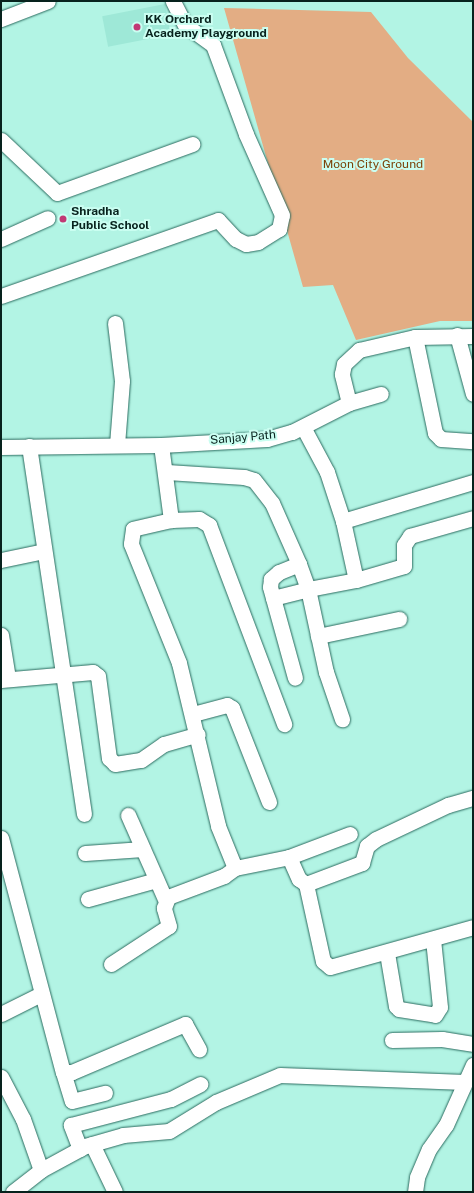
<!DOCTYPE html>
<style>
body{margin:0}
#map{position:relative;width:474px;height:1193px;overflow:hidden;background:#b2f4e4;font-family:"Public Sans",sans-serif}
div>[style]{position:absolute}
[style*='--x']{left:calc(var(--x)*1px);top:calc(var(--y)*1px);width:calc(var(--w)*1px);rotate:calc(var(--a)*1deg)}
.built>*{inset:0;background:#9ee8d7;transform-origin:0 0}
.green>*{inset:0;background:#e3ad84}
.roads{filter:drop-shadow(0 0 1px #2b6b5f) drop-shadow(0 0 1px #2b6b5f)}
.minor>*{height:15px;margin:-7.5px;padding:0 7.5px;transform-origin:7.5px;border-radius:7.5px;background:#fff}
.dots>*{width:11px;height:11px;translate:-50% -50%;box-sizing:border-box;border:2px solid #cafef1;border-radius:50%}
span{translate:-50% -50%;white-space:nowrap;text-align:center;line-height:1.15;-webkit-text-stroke:4px #cafef1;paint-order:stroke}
.poi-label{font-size:12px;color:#07221d;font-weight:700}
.left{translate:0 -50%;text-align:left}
.park-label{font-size:12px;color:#7c4309}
.street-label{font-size:12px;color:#07221d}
.frame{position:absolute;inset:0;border:2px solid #07221d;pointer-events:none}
</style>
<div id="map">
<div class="built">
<div style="left:165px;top:4px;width:31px;height:64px;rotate:79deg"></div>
</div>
<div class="green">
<div style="clip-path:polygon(224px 8px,371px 12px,408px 58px,473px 122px,473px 321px,440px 321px,356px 340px,333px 285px,303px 287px)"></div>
</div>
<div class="roads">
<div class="minor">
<div style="--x:1;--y:19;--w:50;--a:-21"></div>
<div style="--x:1;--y:140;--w:77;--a:43.4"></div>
<div style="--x:57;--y:193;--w:144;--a:-19.9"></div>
<div style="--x:1;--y:239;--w:51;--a:-24.1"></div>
<div style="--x:1;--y:296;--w:230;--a:-19.3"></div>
<div style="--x:218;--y:220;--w:26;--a:47"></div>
<div style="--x:236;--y:239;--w:11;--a:27"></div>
<div style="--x:246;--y:244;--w:12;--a:-9"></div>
<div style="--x:258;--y:242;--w:25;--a:-32"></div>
<div style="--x:279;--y:229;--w:14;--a:-78"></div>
<div style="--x:282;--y:215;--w:89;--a:-114"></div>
<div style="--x:246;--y:134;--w:95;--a:-110.3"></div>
<div style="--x:213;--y:45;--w:34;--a:-144"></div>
<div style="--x:185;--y:25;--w:27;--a:-117"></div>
<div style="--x:115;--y:323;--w:58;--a:83.1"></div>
<div style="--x:122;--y:381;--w:63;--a:94.5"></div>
<div style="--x:457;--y:335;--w:61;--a:74.8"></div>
<div style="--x:415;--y:337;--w:98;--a:78.2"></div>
<div style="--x:435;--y:433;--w:8;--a:45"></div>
<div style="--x:441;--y:439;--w:32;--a:4"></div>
<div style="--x:349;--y:403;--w:33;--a:-16"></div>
<div style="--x:303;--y:427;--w:51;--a:61.9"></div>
<div style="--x:327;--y:472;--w:52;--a:71.9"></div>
<div style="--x:343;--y:521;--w:60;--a:77.6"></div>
<div style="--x:356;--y:580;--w:49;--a:169.4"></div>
<div style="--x:308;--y:589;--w:85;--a:77.8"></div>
<div style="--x:326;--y:672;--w:50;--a:71.2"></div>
<div style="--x:161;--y:445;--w:76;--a:82.4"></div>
<div style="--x:171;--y:520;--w:39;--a:167"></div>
<div style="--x:133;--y:529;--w:15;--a:98"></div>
<div style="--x:131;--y:544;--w:128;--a:68"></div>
<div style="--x:179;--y:663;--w:168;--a:76.5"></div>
<div style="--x:218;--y:826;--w:45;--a:68"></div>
<div style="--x:235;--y:868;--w:55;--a:-11.5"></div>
<div style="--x:289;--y:857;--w:24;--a:66"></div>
<div style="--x:299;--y:879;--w:9;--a:36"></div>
<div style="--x:306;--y:884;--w:60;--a:-20.6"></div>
<div style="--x:362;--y:863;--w:18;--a:-74"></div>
<div style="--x:367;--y:846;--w:11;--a:-38"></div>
<div style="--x:376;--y:839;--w:80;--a:-25.3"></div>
<div style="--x:448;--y:805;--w:26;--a:-16"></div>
<div style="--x:29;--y:446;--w:372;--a:81.5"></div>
<div style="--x:1;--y:447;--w:160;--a:-0.7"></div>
<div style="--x:161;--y:445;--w:106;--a:-3.2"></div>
<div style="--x:267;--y:439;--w:26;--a:-16"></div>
<div style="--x:292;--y:432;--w:64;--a:-27"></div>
<div style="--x:349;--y:403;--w:30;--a:-104"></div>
<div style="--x:342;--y:374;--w:10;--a:-79"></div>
<div style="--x:344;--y:364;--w:21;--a:-43"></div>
<div style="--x:359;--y:350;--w:57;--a:-13.1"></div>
<div style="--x:415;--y:337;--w:58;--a:-1"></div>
<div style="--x:167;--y:472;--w:77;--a:3.7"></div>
<div style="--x:244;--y:477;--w:10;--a:17"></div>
<div style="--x:254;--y:480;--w:29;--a:52"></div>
<div style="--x:272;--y:503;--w:67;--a:66.1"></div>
<div style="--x:299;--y:564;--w:22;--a:158"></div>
<div style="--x:279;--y:572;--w:11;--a:139"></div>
<div style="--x:271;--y:579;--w:8;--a:97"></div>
<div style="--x:270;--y:587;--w:94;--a:74.6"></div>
<div style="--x:171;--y:520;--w:28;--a:-2"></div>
<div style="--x:199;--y:519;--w:12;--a:31"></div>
<div style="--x:209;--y:525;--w:213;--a:69.3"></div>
<div style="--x:343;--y:521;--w:136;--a:-16.7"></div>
<div style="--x:1;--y:560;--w:44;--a:-11.8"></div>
<div style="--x:356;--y:580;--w:50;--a:-16.3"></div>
<div style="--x:404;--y:566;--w:21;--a:-90"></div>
<div style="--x:404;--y:545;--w:11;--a:-56"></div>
<div style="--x:410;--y:536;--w:66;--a:-15.9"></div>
<div style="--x:273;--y:598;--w:36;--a:-14"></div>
<div style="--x:308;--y:589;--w:27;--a:-110"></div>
<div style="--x:1;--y:635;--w:44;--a:80.8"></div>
<div style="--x:318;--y:636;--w:83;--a:-11.9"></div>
<div style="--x:1;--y:680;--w:92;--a:-5"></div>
<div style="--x:93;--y:672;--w:6;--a:39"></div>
<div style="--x:98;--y:676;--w:83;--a:82.4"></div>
<div style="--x:109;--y:758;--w:8;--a:45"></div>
<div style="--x:115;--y:764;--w:26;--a:-9"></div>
<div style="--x:141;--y:760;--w:28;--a:-35"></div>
<div style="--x:164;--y:744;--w:35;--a:-16"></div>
<div style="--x:193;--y:714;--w:35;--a:-15"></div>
<div style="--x:227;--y:705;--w:6;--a:31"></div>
<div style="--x:232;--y:708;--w:101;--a:68.5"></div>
<div style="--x:128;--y:815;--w:94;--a:66.2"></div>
<div style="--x:1;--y:838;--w:242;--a:75.2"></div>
<div style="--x:63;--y:1072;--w:9;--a:0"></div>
<div style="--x:72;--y:1072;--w:123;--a:-23"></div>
<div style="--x:185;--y:1024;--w:29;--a:61"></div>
<div style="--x:85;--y:853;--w:58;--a:-3.9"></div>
<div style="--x:289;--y:857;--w:65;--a:-20.7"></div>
<div style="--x:306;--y:884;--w:79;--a:77.6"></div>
<div style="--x:323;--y:961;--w:9;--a:41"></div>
<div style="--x:330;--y:967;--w:148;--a:-15.6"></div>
<div style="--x:88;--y:899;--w:71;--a:-15.6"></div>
<div style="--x:387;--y:953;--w:54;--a:80.4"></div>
<div style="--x:396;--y:1006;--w:4;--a:45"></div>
<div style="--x:399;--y:1009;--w:36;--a:9"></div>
<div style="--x:435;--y:1015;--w:9;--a:-58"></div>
<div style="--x:440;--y:1007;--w:68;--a:-95.9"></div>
<div style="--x:111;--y:964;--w:69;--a:-33.2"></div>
<div style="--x:169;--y:926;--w:19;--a:-106"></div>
<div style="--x:164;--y:908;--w:12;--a:-70"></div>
<div style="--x:168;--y:897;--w:60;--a:-20.6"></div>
<div style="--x:224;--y:876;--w:14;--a:-36"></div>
<div style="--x:1;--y:1014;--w:45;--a:-26.6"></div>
<div style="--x:392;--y:1040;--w:50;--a:-1.1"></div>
<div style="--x:442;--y:1039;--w:31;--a:9"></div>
<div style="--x:63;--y:1072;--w:30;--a:73"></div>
<div style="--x:72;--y:1101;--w:34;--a:-14"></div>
<div style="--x:1;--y:1077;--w:47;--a:62.4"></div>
<div style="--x:23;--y:1119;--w:54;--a:70.6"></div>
<div style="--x:92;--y:1144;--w:53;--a:64.4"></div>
<div style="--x:80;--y:1149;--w:26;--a:-111"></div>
<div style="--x:71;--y:1125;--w:103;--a:-14.6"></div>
<div style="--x:171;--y:1099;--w:33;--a:-27"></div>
<div style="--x:13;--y:1192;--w:36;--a:-38"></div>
<div style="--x:41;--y:1170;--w:50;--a:-28.6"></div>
<div style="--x:85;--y:1146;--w:40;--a:-16"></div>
<div style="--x:123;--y:1135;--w:46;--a:-5"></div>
<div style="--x:169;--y:1131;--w:55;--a:-31.7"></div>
<div style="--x:216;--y:1102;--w:69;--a:-22.9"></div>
<div style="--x:280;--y:1075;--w:185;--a:2.2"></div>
<div style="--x:415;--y:1192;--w:15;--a:-82"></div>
<div style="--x:417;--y:1177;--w:30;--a:-67"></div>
<div style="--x:429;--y:1149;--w:29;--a:-55"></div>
<div style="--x:446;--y:1125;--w:66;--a:-65.8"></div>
</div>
</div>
<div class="dots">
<div style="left:137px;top:27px;background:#c13874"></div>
<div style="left:63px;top:219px;background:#c13874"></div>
</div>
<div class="poi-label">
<span class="left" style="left:145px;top:27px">KK Orchard<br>Academy Playground</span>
<span class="left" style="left:71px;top:219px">Shradha<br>Public School</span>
</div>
<div class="park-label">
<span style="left:373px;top:165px">Moon City Ground</span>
</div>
<div class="street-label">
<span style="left:243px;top:438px;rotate:-5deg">Sanjay Path</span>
</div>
<div class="frame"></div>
</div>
